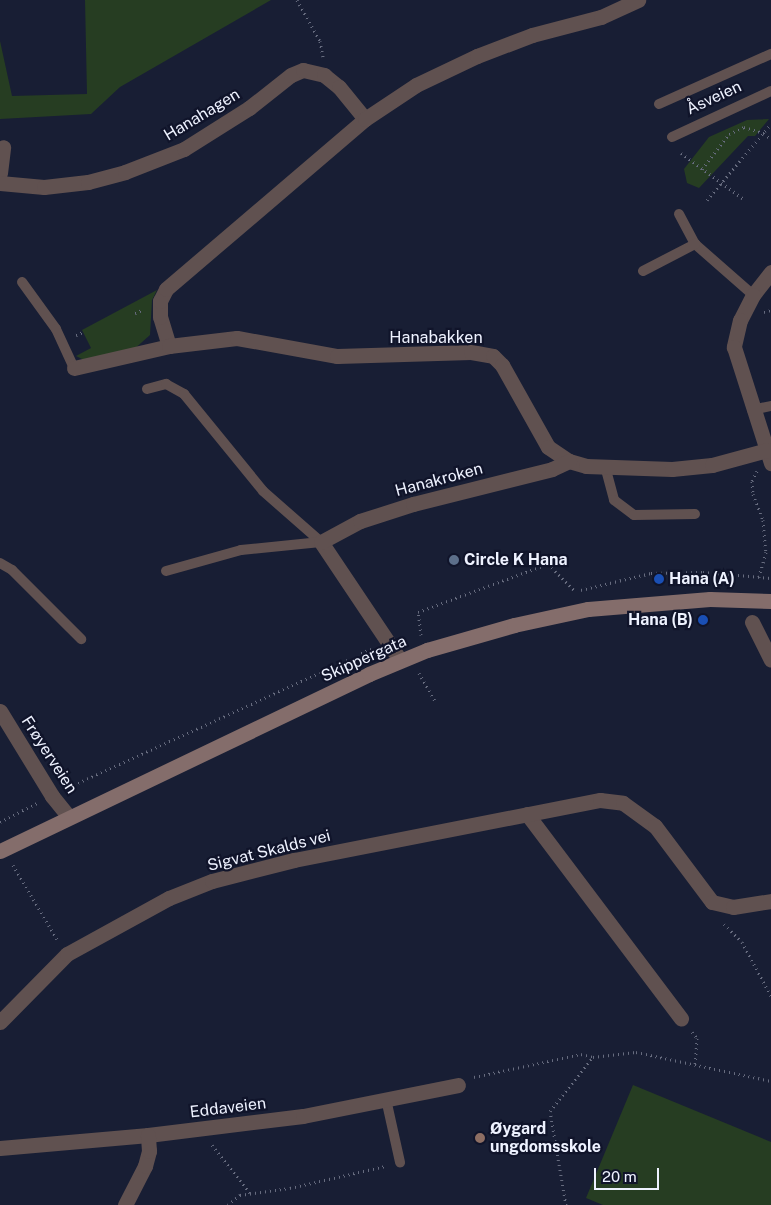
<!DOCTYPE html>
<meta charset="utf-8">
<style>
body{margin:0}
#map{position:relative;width:771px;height:1205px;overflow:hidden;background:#181e34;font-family:"Public Sans",sans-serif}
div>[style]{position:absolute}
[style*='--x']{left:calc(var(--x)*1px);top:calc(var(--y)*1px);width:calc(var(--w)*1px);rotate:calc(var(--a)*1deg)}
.green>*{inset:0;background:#263d22}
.path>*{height:3px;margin-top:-1.5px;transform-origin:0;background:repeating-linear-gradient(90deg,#676c7f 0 1px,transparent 0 5px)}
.service>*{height:10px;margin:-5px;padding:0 5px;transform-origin:5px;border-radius:5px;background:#605150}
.minor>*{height:15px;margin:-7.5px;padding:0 7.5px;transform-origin:7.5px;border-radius:7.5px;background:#605150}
.secondary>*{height:15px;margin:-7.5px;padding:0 7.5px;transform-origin:7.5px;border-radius:7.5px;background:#846d6b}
.dots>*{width:14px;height:14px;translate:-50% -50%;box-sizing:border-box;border:2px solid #10142a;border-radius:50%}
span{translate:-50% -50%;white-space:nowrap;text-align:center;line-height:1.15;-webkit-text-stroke:4.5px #10142a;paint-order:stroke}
.street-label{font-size:16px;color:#eef2ff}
.poi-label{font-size:16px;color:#eef2ff;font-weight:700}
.left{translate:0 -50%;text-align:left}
.right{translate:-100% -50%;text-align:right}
.scale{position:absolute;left:594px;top:1168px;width:65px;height:22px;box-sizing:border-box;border:2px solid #eef2ff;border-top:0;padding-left:6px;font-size:15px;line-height:18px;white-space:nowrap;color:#eef2ff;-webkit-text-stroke:4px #10142a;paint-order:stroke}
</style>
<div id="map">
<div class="green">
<div style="clip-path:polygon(85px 0,271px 0,120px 87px,91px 114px,0 119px,0 41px,12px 96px,87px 94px)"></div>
<div style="clip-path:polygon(769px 119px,755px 136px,748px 136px,699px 188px,687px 183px,684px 169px,709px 137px,747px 120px)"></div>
<div style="clip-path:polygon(157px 290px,152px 300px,150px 335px,132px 351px,84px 360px,76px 356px,91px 348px,82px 330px)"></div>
<div style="clip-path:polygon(633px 1085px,771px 1142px,771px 1205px,603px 1205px,586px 1198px)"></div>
</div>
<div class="path">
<div style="--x:297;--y:0;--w:47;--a:60.7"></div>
<div style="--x:320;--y:41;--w:16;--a:79"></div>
<div style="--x:681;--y:153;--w:79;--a:36.3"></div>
<div style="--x:702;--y:169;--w:44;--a:-52.4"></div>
<div style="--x:729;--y:134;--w:17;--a:-25"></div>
<div style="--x:744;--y:127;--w:21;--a:17"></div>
<div style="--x:764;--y:133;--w:9;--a:41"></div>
<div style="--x:707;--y:200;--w:99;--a:-49.9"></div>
<div style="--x:764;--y:312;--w:7;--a:-16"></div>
<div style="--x:135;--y:313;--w:8;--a:-23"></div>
<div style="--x:76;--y:335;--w:8;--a:-23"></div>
<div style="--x:757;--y:471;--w:11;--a:117"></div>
<div style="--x:752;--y:481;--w:13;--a:86"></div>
<div style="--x:753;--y:494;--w:28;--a:69"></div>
<div style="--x:763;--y:520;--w:32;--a:85"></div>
<div style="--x:766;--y:552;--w:26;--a:106"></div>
<div style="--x:581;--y:590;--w:72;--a:-13.7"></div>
<div style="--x:651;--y:573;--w:52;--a:-1.1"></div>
<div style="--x:703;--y:572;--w:68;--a:5"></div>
<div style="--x:421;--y:635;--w:23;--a:-97"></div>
<div style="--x:418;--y:612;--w:139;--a:-20.3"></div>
<div style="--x:548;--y:564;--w:40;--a:45"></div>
<div style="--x:361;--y:653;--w:11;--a:-22"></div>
<div style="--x:419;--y:673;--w:34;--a:60"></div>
<div style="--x:69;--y:787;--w:307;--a:-24.5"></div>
<div style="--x:0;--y:822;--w:42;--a:-27.2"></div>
<div style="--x:13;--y:865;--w:86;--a:59.3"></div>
<div style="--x:724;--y:924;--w:25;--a:45"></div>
<div style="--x:742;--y:942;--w:61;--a:61.8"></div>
<div style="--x:692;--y:1032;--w:8;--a:50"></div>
<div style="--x:697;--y:1038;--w:26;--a:94"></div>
<div style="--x:474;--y:1077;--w:109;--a:-12.1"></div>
<div style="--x:581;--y:1054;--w:12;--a:14"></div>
<div style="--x:212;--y:1145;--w:61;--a:51.6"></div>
<div style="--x:228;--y:1205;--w:16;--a:-40"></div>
<div style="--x:240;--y:1195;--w:50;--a:-8"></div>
<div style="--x:290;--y:1188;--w:98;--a:-13"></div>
<div style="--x:566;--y:1205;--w:95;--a:-99.7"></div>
<div style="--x:550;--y:1111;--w:69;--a:-51.5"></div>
<div style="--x:593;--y:1057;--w:43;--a:-6.6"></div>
<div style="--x:636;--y:1052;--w:138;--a:12.1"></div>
</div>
<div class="service">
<div style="--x:659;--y:104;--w:123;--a:-24.1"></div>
<div style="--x:672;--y:137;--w:109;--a:-24.9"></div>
<div style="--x:679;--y:214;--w:34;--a:62"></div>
<div style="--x:695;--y:244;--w:77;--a:41.3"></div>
<div style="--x:643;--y:271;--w:59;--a:-27.4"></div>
<div style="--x:22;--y:282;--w:58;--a:54.1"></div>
<div style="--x:56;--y:329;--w:43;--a:65.2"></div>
<div style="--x:147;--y:389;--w:20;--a:-15"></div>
<div style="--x:166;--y:384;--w:21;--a:29"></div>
<div style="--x:184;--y:394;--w:125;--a:50.8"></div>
<div style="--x:263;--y:491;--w:77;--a:41.3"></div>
<div style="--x:752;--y:410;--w:19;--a:-12"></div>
<div style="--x:605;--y:466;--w:35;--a:75"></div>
<div style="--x:614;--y:500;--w:25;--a:37"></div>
<div style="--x:634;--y:515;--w:61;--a:-0.9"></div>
<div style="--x:0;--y:563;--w:14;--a:30"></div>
<div style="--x:12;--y:570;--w:98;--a:45"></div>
<div style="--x:166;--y:571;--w:78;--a:-15.6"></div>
<div style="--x:241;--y:550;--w:80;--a:-5.7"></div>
<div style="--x:386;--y:1099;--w:65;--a:77.5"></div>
</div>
<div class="minor">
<div style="--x:0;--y:173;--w:26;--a:-83"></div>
<div style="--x:0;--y:183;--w:44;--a:5.2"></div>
<div style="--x:44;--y:187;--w:44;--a:-6.5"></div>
<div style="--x:88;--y:182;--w:38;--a:-15"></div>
<div style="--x:125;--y:172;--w:63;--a:-21.3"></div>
<div style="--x:184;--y:149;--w:77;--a:-32.2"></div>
<div style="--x:249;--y:108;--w:53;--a:-38.2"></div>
<div style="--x:291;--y:75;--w:13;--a:-23"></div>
<div style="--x:303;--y:70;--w:22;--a:13"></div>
<div style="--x:324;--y:75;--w:19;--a:39"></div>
<div style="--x:339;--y:87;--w:41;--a:50.9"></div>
<div style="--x:771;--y:272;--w:29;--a:128"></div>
<div style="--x:753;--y:295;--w:28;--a:117"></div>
<div style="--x:740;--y:320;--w:28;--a:103"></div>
<div style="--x:734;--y:347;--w:122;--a:72.3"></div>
<div style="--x:169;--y:346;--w:30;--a:-107"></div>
<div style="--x:160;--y:317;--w:16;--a:-90"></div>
<div style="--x:160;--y:301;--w:13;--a:-63"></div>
<div style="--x:166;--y:289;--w:262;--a:-40.5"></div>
<div style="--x:365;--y:119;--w:61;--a:-33.7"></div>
<div style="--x:416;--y:85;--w:68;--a:-25.4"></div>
<div style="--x:477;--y:56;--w:59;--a:-20.9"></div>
<div style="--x:532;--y:35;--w:71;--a:-14.6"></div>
<div style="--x:601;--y:17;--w:41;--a:-24.7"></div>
<div style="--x:74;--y:368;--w:98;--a:-13"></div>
<div style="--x:169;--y:346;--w:68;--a:-6.7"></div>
<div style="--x:237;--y:338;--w:102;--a:10.2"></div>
<div style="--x:337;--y:356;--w:134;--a:-1.7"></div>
<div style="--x:471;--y:352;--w:22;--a:10"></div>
<div style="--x:493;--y:356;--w:13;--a:45"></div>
<div style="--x:502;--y:365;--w:94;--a:60.7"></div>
<div style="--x:548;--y:447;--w:25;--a:34"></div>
<div style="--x:569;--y:461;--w:18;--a:16"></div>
<div style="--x:586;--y:466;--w:86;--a:2"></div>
<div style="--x:672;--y:469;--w:40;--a:-5.7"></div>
<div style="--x:712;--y:465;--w:57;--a:-15.3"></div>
<div style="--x:752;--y:622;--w:42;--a:63.4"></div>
<div style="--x:400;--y:660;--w:142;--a:-123.8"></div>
<div style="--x:321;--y:542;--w:44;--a:-28.3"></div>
<div style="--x:360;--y:521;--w:56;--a:-17.8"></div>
<div style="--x:413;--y:504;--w:143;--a:-14.1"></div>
<div style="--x:552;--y:469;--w:19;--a:-25"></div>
<div style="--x:0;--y:711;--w:100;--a:58.5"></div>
<div style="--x:52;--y:796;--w:27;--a:51"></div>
<div style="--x:527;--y:814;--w:256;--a:53"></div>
<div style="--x:0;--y:1022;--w:95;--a:-45.4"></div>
<div style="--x:67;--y:954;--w:116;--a:-28.8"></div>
<div style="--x:169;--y:898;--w:46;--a:-21.6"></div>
<div style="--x:212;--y:881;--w:85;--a:-14.4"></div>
<div style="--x:294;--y:860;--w:312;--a:-11.1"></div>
<div style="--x:600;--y:800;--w:23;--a:7"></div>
<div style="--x:623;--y:803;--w:39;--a:36"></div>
<div style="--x:655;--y:826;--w:95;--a:53.1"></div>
<div style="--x:712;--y:902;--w:22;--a:13"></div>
<div style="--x:733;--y:907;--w:38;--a:-9"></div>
<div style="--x:0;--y:1148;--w:149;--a:-5"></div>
<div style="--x:148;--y:1135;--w:156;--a:-7"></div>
<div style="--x:303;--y:1116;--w:158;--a:-11.3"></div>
<div style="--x:125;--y:1205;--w:44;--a:-62.9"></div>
<div style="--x:145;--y:1166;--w:16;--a:-75"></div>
<div style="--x:149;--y:1151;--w:16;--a:-94"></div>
</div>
<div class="secondary">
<div style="--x:0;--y:851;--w:409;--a:-25.6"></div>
<div style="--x:369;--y:674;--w:63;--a:-22.5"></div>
<div style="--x:427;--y:650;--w:91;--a:-16"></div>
<div style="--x:514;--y:625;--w:76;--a:-12.2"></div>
<div style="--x:588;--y:609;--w:122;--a:-4.7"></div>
<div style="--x:710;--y:599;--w:61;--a:1.9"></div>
</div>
<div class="dots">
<div style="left:454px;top:560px;background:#5c6f8a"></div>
<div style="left:659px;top:579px;background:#1a4fb4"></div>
<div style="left:703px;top:620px;background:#1a4fb4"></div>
<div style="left:480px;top:1138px;background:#8d6e63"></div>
</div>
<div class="street-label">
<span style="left:714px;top:98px;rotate:-25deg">Åsveien</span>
<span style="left:202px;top:115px;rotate:-31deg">Hanahagen</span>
<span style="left:436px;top:338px">Hanabakken</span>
<span style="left:439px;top:480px;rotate:-15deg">Hanakroken</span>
<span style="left:364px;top:659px;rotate:-24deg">Skippergata</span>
<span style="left:49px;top:755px;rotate:57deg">Frøyerveien</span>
<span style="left:269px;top:851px;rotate:-14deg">Sigvat Skalds vei</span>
<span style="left:228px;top:1108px;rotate:-7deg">Eddaveien</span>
</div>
<div class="poi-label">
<span class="left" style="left:464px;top:560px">Circle K Hana</span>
<span class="left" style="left:669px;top:579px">Hana (A)</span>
<span class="right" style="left:693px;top:620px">Hana (B)</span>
<span class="left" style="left:490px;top:1138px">Øygard<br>ungdomsskole</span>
</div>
<div class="scale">20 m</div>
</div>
